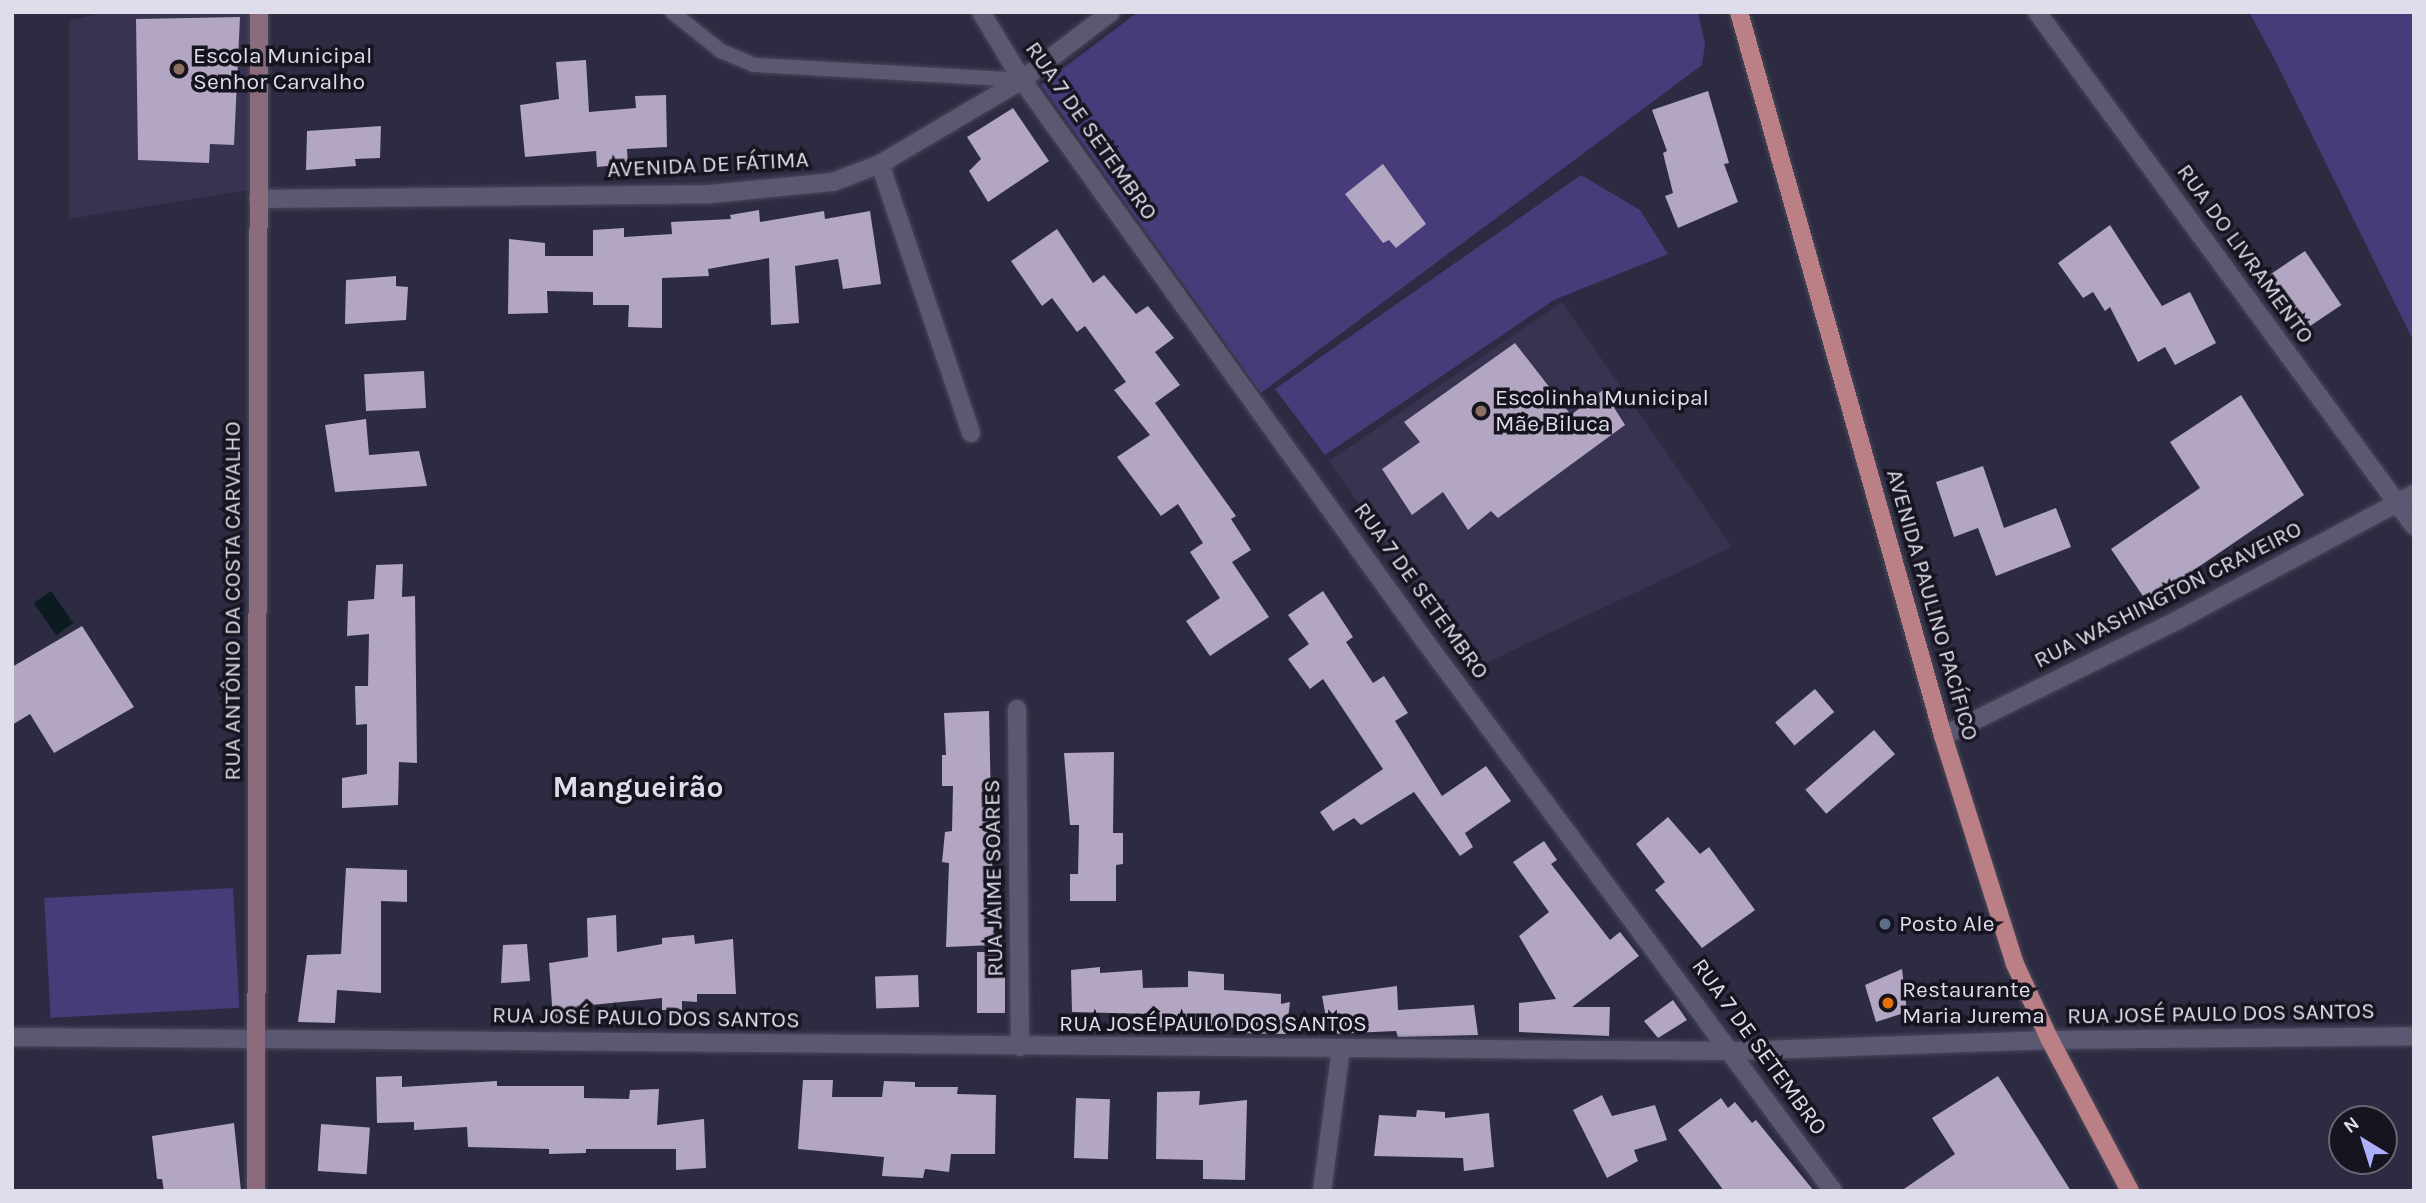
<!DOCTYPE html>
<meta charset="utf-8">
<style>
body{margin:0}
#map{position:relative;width:2426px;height:1203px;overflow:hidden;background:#2d2b41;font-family:Karla,sans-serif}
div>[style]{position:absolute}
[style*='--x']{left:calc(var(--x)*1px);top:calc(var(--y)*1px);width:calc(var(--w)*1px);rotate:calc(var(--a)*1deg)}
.built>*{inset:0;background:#373351}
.green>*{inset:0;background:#473b79;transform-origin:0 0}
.water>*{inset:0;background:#0b1b1f;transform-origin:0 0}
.building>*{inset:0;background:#b2a6c2;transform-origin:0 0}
.roads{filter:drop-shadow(0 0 2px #4a485b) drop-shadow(0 0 2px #4a485b)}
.lane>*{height:14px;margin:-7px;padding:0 7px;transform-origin:7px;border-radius:7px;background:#5b5872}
.street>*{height:18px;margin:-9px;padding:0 9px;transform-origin:9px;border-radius:9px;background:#5b5872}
.secondary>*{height:18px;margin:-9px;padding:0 9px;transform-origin:9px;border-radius:9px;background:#8b6c7c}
.primary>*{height:18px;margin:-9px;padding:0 9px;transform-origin:9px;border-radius:9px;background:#ba8086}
.dots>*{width:19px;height:19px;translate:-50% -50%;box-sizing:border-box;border:4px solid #16151f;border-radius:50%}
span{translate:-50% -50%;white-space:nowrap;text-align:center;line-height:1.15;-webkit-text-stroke:7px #16151f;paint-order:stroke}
.poi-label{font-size:23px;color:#deddec}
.left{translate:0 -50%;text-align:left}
.street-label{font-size:23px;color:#deddec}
.district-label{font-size:30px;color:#deddec;font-weight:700}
.frame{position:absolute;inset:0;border:14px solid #deddec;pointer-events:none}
.north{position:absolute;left:2328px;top:1105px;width:70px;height:70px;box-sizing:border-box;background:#16151f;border:2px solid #666571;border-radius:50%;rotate:322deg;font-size:19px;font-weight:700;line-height:28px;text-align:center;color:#deddec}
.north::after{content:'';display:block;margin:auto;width:24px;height:32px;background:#adaffb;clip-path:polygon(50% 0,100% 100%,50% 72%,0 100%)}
</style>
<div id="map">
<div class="built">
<div style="clip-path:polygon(104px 12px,249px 12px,249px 190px,69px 219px,69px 21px)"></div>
<div style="clip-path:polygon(1562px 302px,1732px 547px,1473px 669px,1329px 461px)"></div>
</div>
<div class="green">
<div style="clip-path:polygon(1138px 12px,1698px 12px,1705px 44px,1702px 65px,1261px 393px,1041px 85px)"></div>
<div style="clip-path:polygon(2249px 12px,2414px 12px,2414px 342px,2276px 62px)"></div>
<div style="clip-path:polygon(1581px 175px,1640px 210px,1668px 254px,1554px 300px,1325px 455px,1275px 389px)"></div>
<div style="left:233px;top:888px;width:120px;height:189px;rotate:87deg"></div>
</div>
<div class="water">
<div style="left:51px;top:591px;width:39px;height:21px;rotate:55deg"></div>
</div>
<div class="building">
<div style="clip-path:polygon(240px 17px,234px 145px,210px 144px,209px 163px,138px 160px,136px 19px)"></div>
<div style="clip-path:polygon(586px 60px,589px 112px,636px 108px,635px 96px,666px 95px,667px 147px,627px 149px,628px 164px,597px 167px,596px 151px,525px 157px,520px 105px,559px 99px,556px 62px)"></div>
<div style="clip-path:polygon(1708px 91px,1729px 163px,1724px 164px,1738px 202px,1678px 228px,1665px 196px,1673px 193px,1663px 153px,1667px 151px,1652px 110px)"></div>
<div style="clip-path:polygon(1013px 108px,1049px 161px,988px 202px,969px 171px,981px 159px,967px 137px)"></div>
<div style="clip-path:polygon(381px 126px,380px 158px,355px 159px,356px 166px,306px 170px,307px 131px)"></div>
<div style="clip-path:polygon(1383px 164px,1426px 224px,1396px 248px,1389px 240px,1383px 243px,1345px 194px)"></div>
<div style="clip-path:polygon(759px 210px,760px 222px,824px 211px,825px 219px,870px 211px,881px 284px,843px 289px,838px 259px,795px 266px,799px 323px,771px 325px,769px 258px,708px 269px,709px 276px,662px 278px,662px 328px,628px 327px,629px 305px,593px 305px,593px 292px,547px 291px,548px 313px,508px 314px,509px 239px,545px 243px,545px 256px,593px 256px,593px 230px,624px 228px,624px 237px,672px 234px,671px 222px,731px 219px,730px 215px)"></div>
<div style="clip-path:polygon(2110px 225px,2162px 306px,2190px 292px,2216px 343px,2175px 365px,2165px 347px,2138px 362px,2110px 307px,2105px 311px,2093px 292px,2083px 298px,2058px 263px)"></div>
<div style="clip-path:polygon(1057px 229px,1093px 283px,1104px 275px,1136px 314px,1148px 306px,1174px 338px,1155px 352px,1180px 385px,1155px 403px,1236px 516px,1231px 519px,1251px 550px,1232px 562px,1269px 617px,1210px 656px,1186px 621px,1220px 598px,1190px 552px,1203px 543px,1178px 504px,1161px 516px,1117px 457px,1150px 435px,1114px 390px,1126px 382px,1085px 326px,1077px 332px,1052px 298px,1042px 306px,1011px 261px)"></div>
<div style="left:2305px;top:251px;width:65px;height:43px;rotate:56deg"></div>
<div style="clip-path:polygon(396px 276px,396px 286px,408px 287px,406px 320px,345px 324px,346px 280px)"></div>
<div style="clip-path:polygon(1515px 343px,1571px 415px,1603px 390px,1625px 425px,1498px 518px,1491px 511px,1468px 530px,1443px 492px,1412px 515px,1382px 469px,1420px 442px,1404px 422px)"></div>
<div style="left:424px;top:371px;width:37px;height:60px;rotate:87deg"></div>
<div style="clip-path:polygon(2241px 395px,2304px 495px,2147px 602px,2111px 549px,2200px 488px,2170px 442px)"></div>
<div style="clip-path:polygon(366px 419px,369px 455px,419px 451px,427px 486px,335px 492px,325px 425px)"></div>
<div style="clip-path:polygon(1983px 466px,2004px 528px,2056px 508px,2071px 547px,1996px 576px,1978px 528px,1954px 537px,1936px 482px)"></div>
<div style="clip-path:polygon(403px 564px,402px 597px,415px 596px,417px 763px,399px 762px,398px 805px,342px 808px,342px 778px,367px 774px,367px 724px,356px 725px,355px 686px,368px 686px,369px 634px,347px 636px,348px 601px,374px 599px,376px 565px)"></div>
<div style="clip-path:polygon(1323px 591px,1353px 637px,1346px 642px,1373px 683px,1384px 676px,1408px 713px,1395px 721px,1442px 796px,1486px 766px,1511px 801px,1465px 833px,1473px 847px,1460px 856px,1414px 792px,1361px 825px,1354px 818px,1333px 831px,1320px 812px,1383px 769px,1323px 679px,1310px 689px,1288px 659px,1309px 644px,1288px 615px)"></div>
<div style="clip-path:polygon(82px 626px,134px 707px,54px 753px,30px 714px,12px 725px,12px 667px)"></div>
<div style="left:1815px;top:689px;width:30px;height:52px;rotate:50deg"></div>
<div style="clip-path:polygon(989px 711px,994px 945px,946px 947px,949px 863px,942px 862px,945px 832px,952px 831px,953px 786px,942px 786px,942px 755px,946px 755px,944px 713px)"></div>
<div style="left:1874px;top:730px;width:32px;height:91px;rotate:49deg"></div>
<div style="clip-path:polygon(1114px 752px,1113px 833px,1123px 833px,1123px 864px,1116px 865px,1116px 901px,1070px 901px,1070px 874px,1078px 874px,1079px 825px,1070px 825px,1064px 753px)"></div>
<div style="clip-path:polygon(1668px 817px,1700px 854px,1709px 847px,1755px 910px,1702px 948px,1655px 890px,1665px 882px,1636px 844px)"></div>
<div style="clip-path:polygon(1544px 841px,1557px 860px,1551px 864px,1610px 940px,1620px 932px,1639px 956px,1572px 1007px,1610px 1007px,1609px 1036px,1519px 1032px,1519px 1003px,1556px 999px,1519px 936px,1549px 912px,1513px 862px)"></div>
<div style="clip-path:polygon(346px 868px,407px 870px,407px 902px,381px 901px,381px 993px,337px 990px,335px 1023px,298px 1022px,307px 955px,341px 954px)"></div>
<div style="clip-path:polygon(616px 915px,617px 952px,662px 944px,662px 938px,694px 935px,695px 944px,733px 939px,736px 994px,697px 994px,697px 1002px,682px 1001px,682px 1010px,662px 1010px,662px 998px,581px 1006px,581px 1019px,553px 1019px,549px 963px,588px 957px,587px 918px)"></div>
<div style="clip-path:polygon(527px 944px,530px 981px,501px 983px,503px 945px)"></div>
<div style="left:1005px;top:952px;width:61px;height:28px;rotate:90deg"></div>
<div style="clip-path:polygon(1100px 967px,1100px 973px,1142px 970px,1143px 988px,1188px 987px,1188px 971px,1224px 974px,1224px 990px,1281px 994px,1281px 1004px,1290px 1002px,1286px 1034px,1237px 1033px,1238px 1028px,1184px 1023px,1184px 1029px,1149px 1027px,1150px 1014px,1072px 1012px,1071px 970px)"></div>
<div style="clip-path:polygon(1902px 969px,1907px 1012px,1876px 1022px,1865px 985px)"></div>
<div style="left:918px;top:975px;width:32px;height:43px;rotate:88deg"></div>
<div style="clip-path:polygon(1397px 986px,1398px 1010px,1474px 1005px,1478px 1035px,1398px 1037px,1396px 1031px,1329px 1034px,1322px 996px)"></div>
<div style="clip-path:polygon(1673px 1000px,1687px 1020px,1658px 1038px,1644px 1021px)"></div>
<div style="clip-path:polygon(402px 1076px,402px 1087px,497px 1081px,497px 1086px,584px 1086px,584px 1098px,629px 1099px,630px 1090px,659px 1089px,657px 1125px,704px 1119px,706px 1168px,676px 1170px,676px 1149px,586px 1149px,586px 1153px,549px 1154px,549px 1149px,468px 1147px,467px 1127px,414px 1130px,414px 1122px,377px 1123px,376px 1077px)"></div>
<div style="clip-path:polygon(1998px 1076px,2071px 1191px,1901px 1191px,1955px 1154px,1932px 1118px)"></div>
<div style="clip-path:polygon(803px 1080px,833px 1080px,832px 1097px,882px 1097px,884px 1081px,915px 1082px,915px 1087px,958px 1087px,957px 1094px,996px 1095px,995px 1154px,951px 1154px,949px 1172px,925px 1169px,923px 1178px,882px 1176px,884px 1157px,798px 1149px)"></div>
<div style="clip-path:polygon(1200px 1091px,1199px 1105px,1247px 1100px,1245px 1180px,1203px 1179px,1203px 1160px,1156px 1159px,1157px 1092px)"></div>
<div style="clip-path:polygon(1602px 1095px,1612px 1116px,1655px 1105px,1667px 1140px,1634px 1150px,1638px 1161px,1607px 1178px,1573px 1110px)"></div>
<div style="left:1076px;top:1098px;width:34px;height:60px;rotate:2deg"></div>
<div style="clip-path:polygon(1721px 1098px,1728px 1108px,1735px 1102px,1752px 1123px,1756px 1120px,1814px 1191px,1724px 1191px,1678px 1130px)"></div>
<div style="clip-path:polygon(1417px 1110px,1445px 1112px,1445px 1118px,1489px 1113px,1494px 1167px,1464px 1171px,1463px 1158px,1374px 1156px,1379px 1115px,1416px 1117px)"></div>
<div style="clip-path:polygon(234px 1123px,241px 1191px,164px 1191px,162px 1179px,157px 1179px,152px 1136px)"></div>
<div style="left:321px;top:1124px;width:49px;height:47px;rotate:4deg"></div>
</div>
<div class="roads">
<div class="lane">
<div style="--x:672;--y:12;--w:63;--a:38.5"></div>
<div style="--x:721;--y:51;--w:36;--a:23"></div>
<div style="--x:754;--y:65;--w:268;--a:3.2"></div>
</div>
<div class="street">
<div style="--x:981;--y:12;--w:79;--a:58.9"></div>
<div style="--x:1022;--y:80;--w:691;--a:54.31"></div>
<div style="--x:1425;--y:641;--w:685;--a:53.43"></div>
<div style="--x:2037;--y:12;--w:637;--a:53.74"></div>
<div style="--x:880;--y:164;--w:284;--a:71.3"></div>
<div style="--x:258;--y:199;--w:452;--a:-0.6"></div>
<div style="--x:710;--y:194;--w:124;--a:-5.6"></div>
<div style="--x:833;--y:182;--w:50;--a:-21"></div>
<div style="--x:880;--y:164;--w:165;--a:-30.6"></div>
<div style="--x:1022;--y:80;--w:112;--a:-37.4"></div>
<div style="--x:1017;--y:709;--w:338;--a:89.5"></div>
<div style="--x:1943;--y:736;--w:260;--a:-26.3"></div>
<div style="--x:2176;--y:621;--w:270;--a:-28.1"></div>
<div style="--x:12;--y:1037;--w:1721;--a:0.47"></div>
<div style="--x:1733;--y:1051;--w:317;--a:-2"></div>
<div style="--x:2050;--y:1040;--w:364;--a:-0.6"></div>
<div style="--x:1322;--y:1191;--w:143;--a:-82.4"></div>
</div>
<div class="secondary">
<div style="--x:256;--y:1191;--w:1179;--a:-89.85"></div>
</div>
<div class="primary">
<div style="--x:1739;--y:12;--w:752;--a:74.26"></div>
<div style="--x:1943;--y:736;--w:239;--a:72.5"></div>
<div style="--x:2015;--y:964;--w:84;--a:65.3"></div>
<div style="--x:2050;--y:1040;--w:171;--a:62.1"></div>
</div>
</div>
<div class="dots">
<div style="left:179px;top:69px;background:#8d6e63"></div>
<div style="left:1481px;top:411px;background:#8d6e63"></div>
<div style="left:1885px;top:924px;background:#5c6f8a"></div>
<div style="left:1888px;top:1003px;background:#e8710a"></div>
</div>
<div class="poi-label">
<span class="left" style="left:193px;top:69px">Escola Municipal<br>Senhor Carvalho</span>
<span class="left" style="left:1495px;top:411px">Escolinha Municipal<br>Mãe Biluca</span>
<span class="left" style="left:1899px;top:924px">Posto Ale</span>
<span class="left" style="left:1902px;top:1003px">Restaurante<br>Maria Jurema</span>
</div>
<div class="street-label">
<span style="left:1091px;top:131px;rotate:55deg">RUA 7 DE SETEMBRO</span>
<span style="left:708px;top:165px;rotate:-3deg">AVENIDA DE FÁTIMA</span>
<span style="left:2245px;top:254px;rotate:54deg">RUA DO LIVRAMENTO</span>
<span style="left:1421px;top:591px;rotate:54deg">RUA 7 DE SETEMBRO</span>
<span style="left:2168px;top:595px;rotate:-27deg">RUA WASHINGTON CRAVEIRO</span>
<span style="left:233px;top:601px;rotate:-90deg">RUA ANTÔNIO DA COSTA CARVALHO</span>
<span style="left:1932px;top:605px;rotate:74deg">AVENIDA PAULINO PACÍFICO</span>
<span style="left:994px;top:878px;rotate:-91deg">RUA JAIME SOARES</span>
<span style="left:2221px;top:1014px;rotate:-1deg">RUA JOSÉ PAULO DOS SANTOS</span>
<span style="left:646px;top:1018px;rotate:1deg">RUA JOSÉ PAULO DOS SANTOS</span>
<span style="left:1213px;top:1024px">RUA JOSÉ PAULO DOS SANTOS</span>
<span style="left:1759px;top:1047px;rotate:54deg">RUA 7 DE SETEMBRO</span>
</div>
<div class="district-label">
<span style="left:638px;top:787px">Mangueirão</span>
</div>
<div class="frame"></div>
<div class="north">N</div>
</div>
